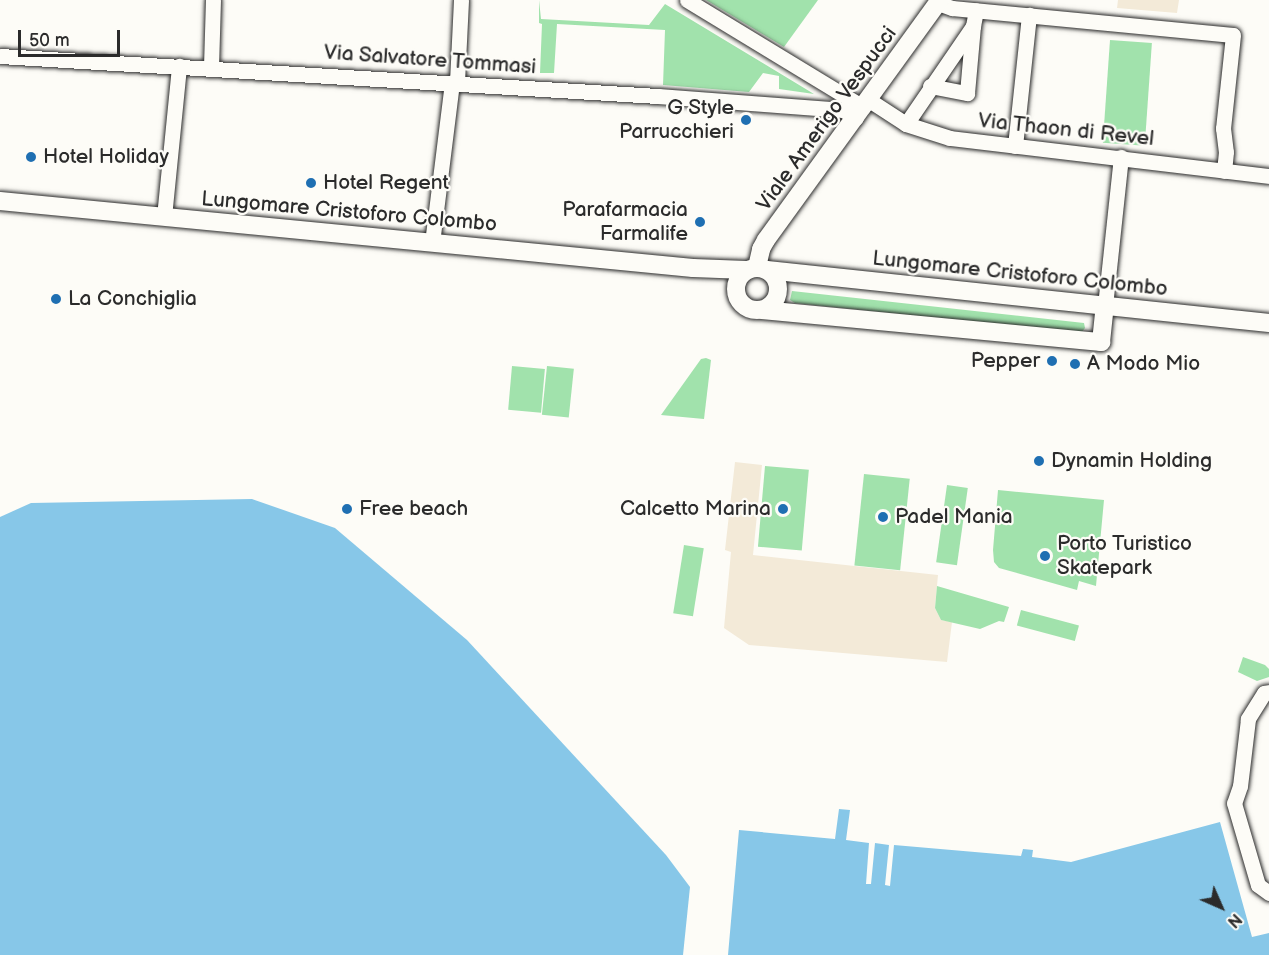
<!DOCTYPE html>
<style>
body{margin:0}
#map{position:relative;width:1269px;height:955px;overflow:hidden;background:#fdfcf7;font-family:"Balsamiq Sans",sans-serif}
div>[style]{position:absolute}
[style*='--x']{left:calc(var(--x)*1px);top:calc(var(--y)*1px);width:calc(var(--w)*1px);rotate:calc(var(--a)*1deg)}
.built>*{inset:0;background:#f3ead8}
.green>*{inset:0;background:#a1e2ac;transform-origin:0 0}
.water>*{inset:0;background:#87c7e8}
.roads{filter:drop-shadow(0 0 2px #2b2b2b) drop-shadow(0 0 2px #2b2b2b)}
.minor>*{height:15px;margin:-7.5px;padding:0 7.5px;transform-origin:7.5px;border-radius:7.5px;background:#fdfcf7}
.tertiary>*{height:18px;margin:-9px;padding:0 9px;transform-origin:9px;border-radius:9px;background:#fdfcf7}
.tertiary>.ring{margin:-9px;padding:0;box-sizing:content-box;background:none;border:18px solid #fdfcf7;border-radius:50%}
.dots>*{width:16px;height:16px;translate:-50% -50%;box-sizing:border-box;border:3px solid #fdfcf7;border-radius:50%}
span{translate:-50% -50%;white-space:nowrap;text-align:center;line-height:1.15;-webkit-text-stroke:4.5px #fdfcf7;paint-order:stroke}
.street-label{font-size:21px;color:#2b2b2b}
.poi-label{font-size:21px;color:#2b2b2b}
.right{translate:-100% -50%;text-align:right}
.left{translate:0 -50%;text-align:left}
.north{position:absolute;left:1191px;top:877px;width:60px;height:60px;-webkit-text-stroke:4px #fdfcf7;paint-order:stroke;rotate:135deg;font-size:16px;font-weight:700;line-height:24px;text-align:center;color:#2b2b2b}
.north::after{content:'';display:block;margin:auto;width:21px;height:27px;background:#2b2b2b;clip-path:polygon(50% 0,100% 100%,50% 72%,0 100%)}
.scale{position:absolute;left:18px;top:30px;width:102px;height:27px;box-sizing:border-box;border:3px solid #2b2b2b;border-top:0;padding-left:8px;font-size:18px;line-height:21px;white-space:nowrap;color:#2b2b2b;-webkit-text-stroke:4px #fdfcf7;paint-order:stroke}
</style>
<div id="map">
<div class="built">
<div style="clip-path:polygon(1118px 0,1179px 0,1177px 13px,1117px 8px)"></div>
<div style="clip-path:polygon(735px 462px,762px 465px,753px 555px,938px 575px,935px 608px,941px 620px,952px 622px,947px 662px,749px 645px,724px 628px,731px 552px,725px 550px)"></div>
</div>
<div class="green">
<div style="clip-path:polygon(539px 0,541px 19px,649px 25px,665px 4px,814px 94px,779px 89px,779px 76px,763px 73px,749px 92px,663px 85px,665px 30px,557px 24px,554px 73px,540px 73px,542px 24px,539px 23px)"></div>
<div style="clip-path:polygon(706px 0,818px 0,784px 47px)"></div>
<div style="left:1110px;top:40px;width:42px;height:103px;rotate:4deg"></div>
<div style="clip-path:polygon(792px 291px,1084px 323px,1085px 328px,1081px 333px,795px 303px,790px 300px)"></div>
<div style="clip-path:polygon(706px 358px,711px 360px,704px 419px,661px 415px,701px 359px)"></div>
<div style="left:512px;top:366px;width:33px;height:44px;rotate:5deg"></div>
<div style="left:547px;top:366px;width:27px;height:49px;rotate:6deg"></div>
<div style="left:765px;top:466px;width:44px;height:81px;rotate:5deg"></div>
<div style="left:864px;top:474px;width:46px;height:92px;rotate:6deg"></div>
<div style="left:947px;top:485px;width:21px;height:78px;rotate:8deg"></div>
<div style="clip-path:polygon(998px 490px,1104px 500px,1096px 586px,1079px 581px,1077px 590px,999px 568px,994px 562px,993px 550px)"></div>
<div style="left:684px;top:545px;width:20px;height:69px;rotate:9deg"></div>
<div style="clip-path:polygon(937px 586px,1009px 607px,1004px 622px,999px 621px,980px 629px,941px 620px,935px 608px)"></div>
<div style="left:1021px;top:610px;width:60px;height:16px;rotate:15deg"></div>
<div style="clip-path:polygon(1243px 657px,1265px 665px,1269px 669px,1269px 677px,1257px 681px,1238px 672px)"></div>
</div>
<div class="water">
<div style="clip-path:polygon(252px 499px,335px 528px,467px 640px,666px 855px,690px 887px,683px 955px,0 955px,0 517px,31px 503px)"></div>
<div style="clip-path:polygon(839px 809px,850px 810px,846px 840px,869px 843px,866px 884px,871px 884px,875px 843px,889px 845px,885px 885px,890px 886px,894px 845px,1021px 856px,1023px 849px,1033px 850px,1032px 857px,1071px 862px,1220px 822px,1252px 937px,1269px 933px,1269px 955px,728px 955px,739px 830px,835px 839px)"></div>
</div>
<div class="roads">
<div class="minor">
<div style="--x:687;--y:0;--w:206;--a:31.3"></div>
<div style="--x:938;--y:3;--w:15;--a:20"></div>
<div style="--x:952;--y:8;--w:282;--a:5.5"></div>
<div style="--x:1233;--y:35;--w:94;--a:96.1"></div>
<div style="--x:1223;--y:128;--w:24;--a:83"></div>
<div style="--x:1226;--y:152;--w:19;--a:96"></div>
<div style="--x:0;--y:56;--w:659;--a:3.48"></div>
<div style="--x:658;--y:96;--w:186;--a:4.3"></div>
<div style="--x:843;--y:110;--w:15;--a:32"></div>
<div style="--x:211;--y:67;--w:67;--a:-88.3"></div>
<div style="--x:457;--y:82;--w:82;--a:-87.2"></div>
<div style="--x:930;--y:86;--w:38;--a:11"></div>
<div style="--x:967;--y:93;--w:67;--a:-84.9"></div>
<div style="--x:869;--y:100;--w:44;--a:33"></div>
<div style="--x:906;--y:124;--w:46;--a:17.7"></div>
<div style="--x:950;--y:138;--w:321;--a:6.8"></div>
<div style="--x:906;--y:124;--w:119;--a:-55.6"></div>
<div style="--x:973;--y:26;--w:16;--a:-79"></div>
<div style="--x:1015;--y:146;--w:132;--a:-83.9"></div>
<div style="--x:164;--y:217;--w:152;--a:-84.3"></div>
<div style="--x:432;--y:243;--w:162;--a:-82.9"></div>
<div style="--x:1105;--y:306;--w:150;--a:-83.9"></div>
<div style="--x:1269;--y:692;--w:5;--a:169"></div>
<div style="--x:1264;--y:693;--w:31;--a:122"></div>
<div style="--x:1248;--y:719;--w:67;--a:96.8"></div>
<div style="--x:1240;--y:786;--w:18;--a:109"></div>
<div style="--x:1234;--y:803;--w:85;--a:73.7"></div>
<div style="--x:1258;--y:885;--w:14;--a:36"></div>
</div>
<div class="tertiary">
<div style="--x:0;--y:201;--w:696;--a:5.52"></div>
<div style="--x:693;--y:268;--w:53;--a:2.2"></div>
<div style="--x:757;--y:267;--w:18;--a:-77"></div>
<div style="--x:761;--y:249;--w:10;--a:-61"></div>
<div style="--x:766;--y:240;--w:296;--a:-54.1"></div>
<div class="ring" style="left:736px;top:268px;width:24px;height:24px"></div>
<div style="--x:767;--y:270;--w:505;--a:6.03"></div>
<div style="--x:762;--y:310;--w:341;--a:5.4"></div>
<div style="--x:1101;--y:342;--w:36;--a:-84"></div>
</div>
</div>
<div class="dots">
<div style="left:746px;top:120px;background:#1f6fb2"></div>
<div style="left:31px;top:157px;background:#1f6fb2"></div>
<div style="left:311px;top:183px;background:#1f6fb2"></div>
<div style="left:700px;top:222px;background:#1f6fb2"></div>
<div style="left:56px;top:299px;background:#1f6fb2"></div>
<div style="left:1052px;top:361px;background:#1f6fb2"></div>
<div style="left:1075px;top:364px;background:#1f6fb2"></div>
<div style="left:1039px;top:461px;background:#1f6fb2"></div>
<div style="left:347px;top:509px;background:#1f6fb2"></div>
<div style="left:783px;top:509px;background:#1f6fb2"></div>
<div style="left:883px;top:517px;background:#1f6fb2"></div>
<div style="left:1045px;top:556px;background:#1f6fb2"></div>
</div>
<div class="street-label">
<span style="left:430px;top:60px;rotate:4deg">Via Salvatore Tommasi</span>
<span style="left:827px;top:119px;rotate:-54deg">Viale Amerigo Vespucci</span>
<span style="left:1066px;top:130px;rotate:6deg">Via Thaon di Revel</span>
<span style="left:349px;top:212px;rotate:5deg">Lungomare Cristoforo Colombo</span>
<span style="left:1020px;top:274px;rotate:6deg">Lungomare Cristoforo Colombo</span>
</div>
<div class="poi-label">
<span class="right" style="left:734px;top:120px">G Style<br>Parrucchieri</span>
<span class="left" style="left:43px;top:157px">Hotel Holiday</span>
<span class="left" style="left:323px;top:183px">Hotel Regent</span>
<span class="right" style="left:688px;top:222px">Parafarmacia<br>Farmalife</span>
<span class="left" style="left:68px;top:299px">La Conchiglia</span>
<span class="right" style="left:1040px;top:361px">Pepper</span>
<span class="left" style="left:1087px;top:364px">A Modo Mio</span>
<span class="left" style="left:1051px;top:461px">Dynamin Holding</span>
<span class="left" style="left:359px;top:509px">Free beach</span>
<span class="right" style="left:771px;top:509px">Calcetto Marina</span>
<span class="left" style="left:895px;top:517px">Padel Mania</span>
<span class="left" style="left:1057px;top:556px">Porto Turistico<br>Skatepark</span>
</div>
<div class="north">N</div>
<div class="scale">50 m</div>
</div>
